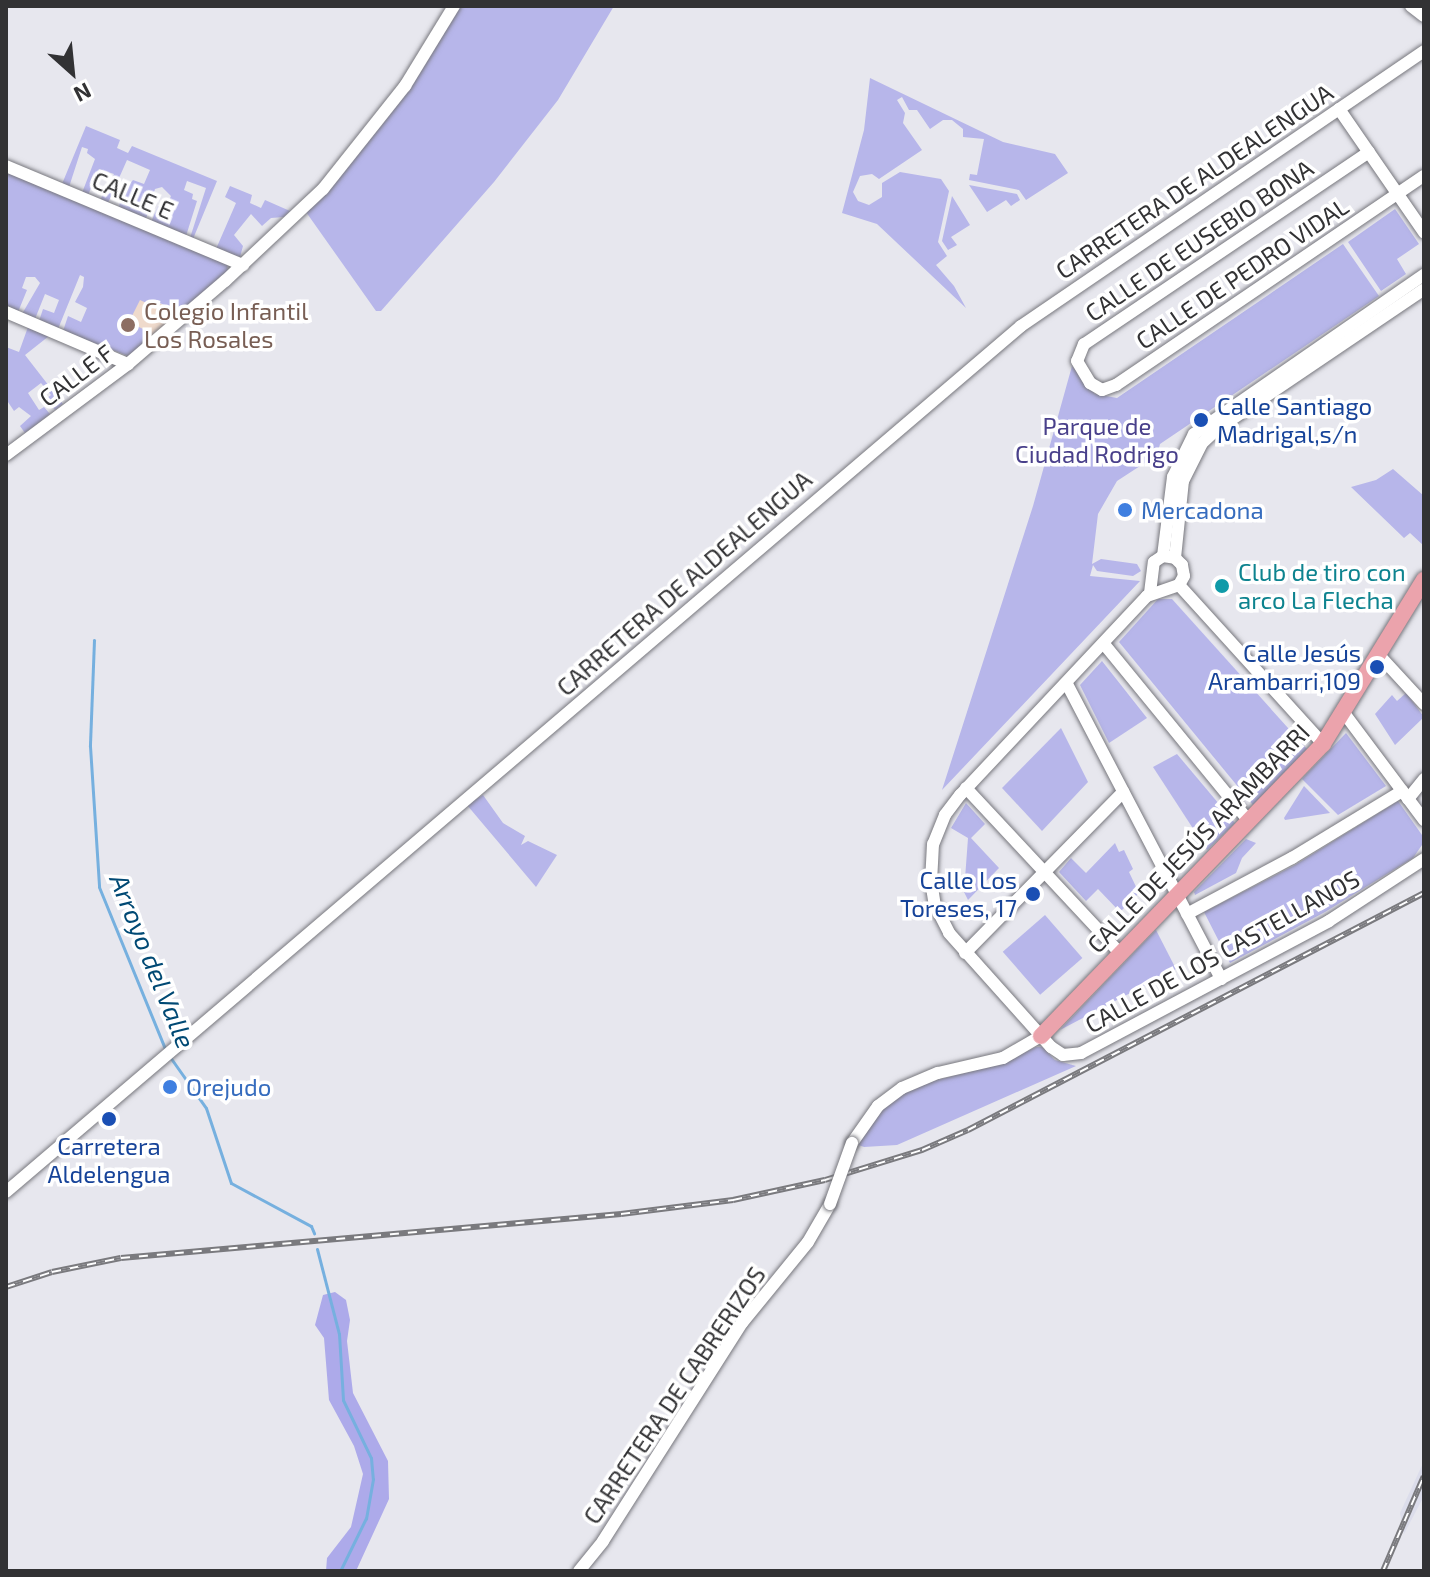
<!DOCTYPE html>
<meta charset="utf-8">
<style>
body{margin:0}
#map{position:relative;width:1430px;height:1577px;overflow:hidden;background:#e7e7ee;font-family:"Exo 2",sans-serif}
div>[style]{position:absolute}
[style*='--x']{left:calc(var(--x)*1px);top:calc(var(--y)*1px);width:calc(var(--w)*1px);rotate:calc(var(--a)*1deg)}
.built>*{inset:0;background:#dcddeb}
.education>*{inset:0;background:#efdacc}
.green>*{inset:0;background:#b7b6ea;transform-origin:0 0}
.forest>*{inset:0;background:#adaaea}
.stream>*{height:3px;margin:-1.5px;padding:0 1.5px;transform-origin:1.5px;border-radius:1.5px;background:#76b0df}
.roads{filter:drop-shadow(0 0 2px #77777d) drop-shadow(0 0 2px #77777d)}
.minor>*{height:12px;margin:-6px;padding:0 6px;transform-origin:6px;border-radius:6px;background:#fff}
.major>*{height:16px;margin:-8px;padding:0 8px;transform-origin:8px;border-radius:8px;background:#eba3ac}
.rail>*{height:6px;margin-top:-3px;transform-origin:0;background:repeating-linear-gradient(90deg,#fff 0 9px,#7a7a7e 0 18px);box-sizing:border-box;border-block:2px solid #7a7a7e}
.bridges{filter:drop-shadow(0 0 2px #77777d) drop-shadow(0 0 2px #77777d)}
.minor-bridge>*{height:12px;margin:-6px;padding:0 6px;transform-origin:6px;border-radius:6px;background:#fff}
.dots>*{width:22px;height:22px;translate:-50% -50%;box-sizing:border-box;border:4px solid #fff;border-radius:50%}
span{translate:-50% -50%;white-space:nowrap;text-align:center;line-height:1.15;-webkit-text-stroke:7px #fff;paint-order:stroke}
.street-label{font-size:24px;color:#323234}
.education-label{font-size:24px;color:#785e54}
.left{translate:0 -50%;text-align:left}
.transit-label{font-size:24px;color:#164399}
.right{translate:-100% -50%;text-align:right}
.park-label{font-size:24px;color:#49408b}
.shop-label{font-size:24px;color:#366cbe}
.culture-label{font-size:24px;color:#0d838f}
.water-label{font-size:26px;color:#004974;font-style:italic}
.frame{position:absolute;inset:0;border:8px solid #323234;pointer-events:none}
.north{position:absolute;left:32px;top:32px;width:80px;height:80px;-webkit-text-stroke:6px #fff;paint-order:stroke;rotate:153deg;font-size:22px;font-weight:700;line-height:32px;text-align:center;color:#323234}
.north::after{content:'';display:block;margin:auto;width:28px;height:36px;background:#323234;clip-path:polygon(50% 0,100% 100%,50% 72%,0 100%)}
</style>
<div id="map">
<div class="built">
<div style="clip-path:polygon(1424px 1461px,1424px 1496px,1404px 1534px,1400px 1513px)"></div>
</div>
<div class="education">
<div style="clip-path:polygon(106px 281px,182px 313px,133px 354px)"></div>
</div>
<div class="green">
<div style="clip-path:polygon(459px 6px,614px 6px,558px 100px,494px 182px,381px 311px,376px 311px,306px 212px,382px 125px,411px 86px)"></div>
<div style="clip-path:polygon(870px 78px,1003px 142px,1055px 154px,1068px 173px,1026px 200px,1019px 190px,969px 180px,970px 174px,977px 175px,984px 139px,963px 137px,963px 129px,952px 120px,943px 120px,930px 129px,917px 110px,909px 110px,902px 97px,897px 100px,905px 113px,903px 123px,922px 150px,879px 179px,872px 174px,860px 176px,853px 192px,858px 201px,869px 205px,882px 197px,882px 183px,900px 172px,941px 179px,949px 191px,938px 242px,947px 256px,936px 265px,954px 286px,966px 308px,877px 224px,842px 213px,864px 130px)"></div>
<div style="clip-path:polygon(86px 126px,120px 140px,117px 148px,128px 153px,132px 146px,217px 181px,193px 239px,190px 238px,206px 188px,187px 181px,184px 190px,193px 194px,192px 199px,197px 201px,186px 236px,151px 222px,158px 206px,166px 208px,171px 196px,162px 187px,155px 189px,146px 219px,119px 208px,121px 194px,133px 180px,144px 184px,150px 170px,127px 160px,108px 203px,100px 200px,114px 174px,99px 169px,88px 195px,82px 193px,95px 159px,87px 153px,88px 149px,82px 147px,69px 187px,62px 184px)"></div>
<div style="clip-path:polygon(6px 172px,227px 264px,228px 271px,182px 313px,160px 303px,157px 308px,140px 300px,129px 322px,149px 332px,151px 339px,128px 356px,63px 331px,68px 316px,81px 322px,87px 308px,75px 302px,83px 287px,84px 277px,80px 275px,58px 329px,39px 321px,43px 309px,54px 313px,59px 300px,45px 294px,35px 319px,22px 314px,40px 283px,35px 277px,26px 277px,22px 288px,27px 290px,18px 312px,6px 307px)"></div>
<div style="clip-path:polygon(969px 185px,1017px 194px,1020px 200px,1011px 206px,1006px 200px,987px 212px)"></div>
<div style="clip-path:polygon(230px 186px,252px 195px,250px 203px,261px 208px,265px 200px,290px 211px,284px 217px,271px 218px,262px 226px,251px 214px,234px 235px,243px 246px,240px 257px,216px 249px,236px 203px,225px 197px)"></div>
<div style="clip-path:polygon(952px 196px,970px 225px,951px 237px,957px 245px,948px 250px,942px 241px)"></div>
<div style="clip-path:polygon(1395px 209px,1419px 244px,1397px 259px,1406px 274px,1381px 291px,1348px 242px)"></div>
<div style="clip-path:polygon(1343px 244px,1379px 296px,1160px 444px,1157px 455px,1117px 481px,1098px 514px,1092px 564px,1101px 559px,1137px 564px,1141px 571px,1133px 576px,1097px 571px,1093px 565px,1090px 576px,1140px 581px,942px 790px,1033px 506px,1072px 366px,1095px 394px,1117px 398px)"></div>
<div style="clip-path:polygon(28px 327px,49px 336px,25px 355px,63px 404px,55px 410px,46px 399px,51px 395px,41px 383px,28px 393px,39px 410px,44px 407px,50px 414px,25px 433px,20px 426px,31px 416px,19px 407px,14px 411px,6px 399px,6px 347px,19px 352px)"></div>
<div style="clip-path:polygon(1393px 469px,1424px 496px,1424px 546px,1410px 533px,1404px 538px,1351px 487px,1376px 480px)"></div>
<div style="clip-path:polygon(1158px 599px,1172px 599px,1307px 749px,1253px 805px,1119px 642px)"></div>
<div style="clip-path:polygon(1102px 661px,1147px 718px,1109px 743px,1080px 685px)"></div>
<div style="clip-path:polygon(1406px 693px,1424px 717px,1395px 745px,1375px 714px,1392px 695px,1397px 701px)"></div>
<div style="clip-path:polygon(1061px 728px,1088px 782px,1042px 831px,1002px 788px)"></div>
<div style="clip-path:polygon(1346px 733px,1386px 786px,1338px 815px,1302px 779px)"></div>
<div style="clip-path:polygon(1177px 754px,1235px 823px,1207px 850px,1153px 767px)"></div>
<div style="clip-path:polygon(1304px 786px,1330px 813px,1285px 820px,1284px 818px)"></div>
<div style="clip-path:polygon(483px 795px,503px 823px,525px 836px,521px 845px,528px 841px,557px 855px,536px 887px,467px 805px)"></div>
<div style="clip-path:polygon(1398px 801px,1422px 835px,1422px 845px,1413px 858px,1325px 912px,1230px 963px,1204px 912px,1295px 865px)"></div>
<div style="clip-path:polygon(966px 803px,985px 824px,971px 838px,999px 868px,968px 900px,964px 892px,968px 838px,951px 828px)"></div>
<div style="clip-path:polygon(1246px 839px,1256px 843px,1242px 858px,1236px 873px,1195px 895px,1194px 892px)"></div>
<div style="clip-path:polygon(1115px 843px,1119px 852px,1124px 850px,1133px 869px,1129px 872px,1139px 893px,1120px 912px,1098px 889px,1086px 901px,1059px 872px,1071px 858px,1086px 873px)"></div>
<div style="left:1045px;top:915px;width:57px;height:56px;rotate:49deg"></div>
<div style="clip-path:polygon(1156px 930px,1176px 969px,1060px 1030px,1101px 987px)"></div>
<div style="clip-path:polygon(1036px 1047px,1042px 1047px,1055px 1060px,1076px 1066px,897px 1145px,864px 1147px,856px 1144px,879px 1112px,904px 1092px,922px 1084px,1003px 1063px)"></div>
</div>
<div class="forest">
<div style="clip-path:polygon(335px 1292px,346px 1300px,350px 1320px,347px 1341px,353px 1393px,388px 1461px,389px 1499px,356px 1571px,326px 1571px,327px 1558px,351px 1527px,363px 1474px,354px 1446px,329px 1400px,324px 1338px,315px 1325px,323px 1295px)"></div>
</div>
<div class="stream">
<div style="--x:94;--y:640;--w:106;--a:92.2"></div>
<div style="--x:90;--y:746;--w:141;--a:86.3"></div>
<div style="--x:99;--y:887;--w:177;--a:67.8"></div>
<div style="--x:170;--y:1057;--w:62;--a:54.8"></div>
<div style="--x:206;--y:1108;--w:79;--a:71.6"></div>
<div style="--x:231;--y:1183;--w:91;--a:28.3"></div>
<div style="--x:311;--y:1226;--w:8;--a:67"></div>
<div style="--x:317;--y:1249;--w:88;--a:75.5"></div>
<div style="--x:339;--y:1334;--w:66;--a:86.5"></div>
<div style="--x:343;--y:1400;--w:64;--a:64.2"></div>
<div style="--x:371;--y:1458;--w:21;--a:85"></div>
<div style="--x:373;--y:1479;--w:40;--a:100"></div>
<div style="--x:366;--y:1518;--w:59;--a:116.1"></div>
</div>
<div class="roads">
<div class="minor">
<div style="--x:1411;--y:6;--w:16;--a:38"></div>
<div style="--x:1339;--y:109;--w:150;--a:55.4"></div>
<div style="--x:1369;--y:152;--w:344;--a:146"></div>
<div style="--x:1084;--y:344;--w:18;--a:112"></div>
<div style="--x:1077;--y:361;--w:26;--a:59"></div>
<div style="--x:1090;--y:383;--w:14;--a:30"></div>
<div style="--x:1102;--y:390;--w:15;--a:-20"></div>
<div style="--x:1116;--y:385;--w:372;--a:-34.2"></div>
<div style="--x:6;--y:166;--w:257;--a:22.7"></div>
<div style="--x:6;--y:312;--w:133;--a:23.1"></div>
<div style="--x:6;--y:455;--w:152;--a:-36.7"></div>
<div style="--x:128;--y:364;--w:128;--a:-40.6"></div>
<div style="--x:225;--y:281;--w:134;--a:-43.2"></div>
<div style="--x:323;--y:189;--w:132;--a:-51.5"></div>
<div style="--x:405;--y:86;--w:94;--a:-58.5"></div>
<div style="--x:1163;--y:556;--w:80;--a:-82.8"></div>
<div style="--x:1173;--y:477;--w:48;--a:-64"></div>
<div style="--x:1194;--y:434;--w:280;--a:-34.7"></div>
<div style="--x:1175;--y:558;--w:77;--a:-84.1"></div>
<div style="--x:1183;--y:481;--w:42;--a:-63.4"></div>
<div style="--x:1202;--y:443;--w:19;--a:-43"></div>
<div style="--x:1216;--y:430;--w:251;--a:-34.1"></div>
<div style="--x:1179;--y:585;--w:215;--a:47.8"></div>
<div style="--x:1150;--y:593;--w:31;--a:-83"></div>
<div style="--x:1154;--y:562;--w:11;--a:-34"></div>
<div style="--x:1163;--y:556;--w:12;--a:9"></div>
<div style="--x:1175;--y:558;--w:10;--a:45"></div>
<div style="--x:1182;--y:565;--w:11;--a:80"></div>
<div style="--x:1184;--y:576;--w:10;--a:119"></div>
<div style="--x:1179;--y:585;--w:34;--a:161"></div>
<div style="--x:1147;--y:596;--w:273;--a:133.2"></div>
<div style="--x:960;--y:795;--w:25;--a:127"></div>
<div style="--x:945;--y:815;--w:31;--a:112"></div>
<div style="--x:933;--y:844;--w:37;--a:93"></div>
<div style="--x:931;--y:881;--w:24;--a:81"></div>
<div style="--x:935;--y:905;--w:31;--a:63"></div>
<div style="--x:949;--y:933;--w:153;--a:48.2"></div>
<div style="--x:1051;--y:1047;--w:14;--a:34"></div>
<div style="--x:1063;--y:1055;--w:18;--a:-6"></div>
<div style="--x:1081;--y:1053;--w:281;--a:-28"></div>
<div style="--x:1329;--y:921;--w:113;--a:-33.1"></div>
<div style="--x:1104;--y:644;--w:229;--a:50.7"></div>
<div style="--x:1378;--y:654;--w:68;--a:47.4"></div>
<div style="--x:1067;--y:684;--w:333;--a:62.4"></div>
<div style="--x:1344;--y:713;--w:134;--a:53.2"></div>
<div style="--x:966;--y:788;--w:227;--a:47"></div>
<div style="--x:1408;--y:799;--w:26;--a:-51"></div>
<div style="--x:1187;--y:914;--w:119;--a:-28.1"></div>
<div style="--x:1292;--y:858;--w:129;--a:-31.3"></div>
<div style="--x:965;--y:953;--w:226;--a:-45.5"></div>
<div style="--x:852;--y:1143;--w:45;--a:-54.9"></div>
<div style="--x:878;--y:1106;--w:30;--a:-37"></div>
<div style="--x:902;--y:1088;--w:39;--a:-23"></div>
<div style="--x:938;--y:1073;--w:67;--a:-13"></div>
<div style="--x:1003;--y:1058;--w:44;--a:-30.1"></div>
<div style="--x:6;--y:1192;--w:1334;--a:-40.47"></div>
<div style="--x:1021;--y:326;--w:488;--a:-34.3"></div>
<div style="--x:579;--y:1571;--w:38;--a:-51"></div>
<div style="--x:603;--y:1541;--w:259;--a:-57.5"></div>
<div style="--x:742;--y:1323;--w:104;--a:-50.8"></div>
<div style="--x:808;--y:1242;--w:44;--a:-59.9"></div>
</div>
<div class="major">
<div style="--x:1041;--y:1036;--w:406;--a:-46"></div>
<div style="--x:1323;--y:744;--w:193;--a:-58.4"></div>
</div>
</div>
<div class="rail">
<div style="--x:6;--y:1287;--w:48;--a:-18.1"></div>
<div style="--x:52;--y:1272;--w:70;--a:-11.5"></div>
<div style="--x:121;--y:1258;--w:502;--a:-5.03"></div>
<div style="--x:621;--y:1214;--w:113;--a:-7.1"></div>
<div style="--x:733;--y:1200;--w:94;--a:-12.3"></div>
<div style="--x:825;--y:1180;--w:102;--a:-17.2"></div>
<div style="--x:922;--y:1150;--w:50;--a:-23.5"></div>
<div style="--x:968;--y:1130;--w:514;--a:-27.46"></div>
<div style="--x:1383;--y:1571;--w:103;--a:-66.7"></div>
</div>
<div class="bridges">
<div class="minor-bridge">
<div style="--x:830;--y:1204;--w:65;--a:-70.2"></div>
</div>
</div>
<div class="dots">
<div style="left:128px;top:325px;background:#8d6e63"></div>
<div style="left:1201px;top:420px;background:#1a4fb4"></div>
<div style="left:1125px;top:510px;background:#3f7fe0"></div>
<div style="left:1222px;top:586px;background:#0f9aa8"></div>
<div style="left:1377px;top:667px;background:#1a4fb4"></div>
<div style="left:1033px;top:894px;background:#1a4fb4"></div>
<div style="left:170px;top:1087px;background:#3f7fe0"></div>
<div style="left:109px;top:1119px;background:#1a4fb4"></div>
</div>
<div class="street-label">
<span style="left:1194px;top:181px;rotate:-34deg">CARRETERA DE ALDEALENGUA</span>
<span style="left:133px;top:195px;rotate:23deg">CALLE E</span>
<span style="left:1199px;top:240px;rotate:-34deg">CALLE DE EUSEBIO BONA</span>
<span style="left:1242px;top:273px;rotate:-34deg">CALLE DE PEDRO VIDAL</span>
<span style="left:76px;top:375px;rotate:-37deg">CALLE F</span>
<span style="left:684px;top:583px;rotate:-41deg">CARRETERA DE ALDEALENGUA</span>
<span style="left:1198px;top:838px;rotate:-46deg">CALLE DE JESÚS ARAMBARRI</span>
<span style="left:1222px;top:951px;rotate:-29deg">CALLE DE LOS CASTELLANOS</span>
<span style="left:674px;top:1395px;rotate:-56deg">CARRETERA DE CABRERIZOS</span>
</div>
<div class="education-label">
<span class="left" style="left:144px;top:325px">Colegio Infantil<br>Los Rosales</span>
</div>
<div class="transit-label">
<span class="left" style="left:1217px;top:420px">Calle Santiago<br>Madrigal,s/n</span>
<span class="right" style="left:1361px;top:667px">Calle Jesús<br>Arambarri,109</span>
<span class="right" style="left:1017px;top:894px">Calle Los<br>Toreses, 17</span>
<span style="left:109px;top:1160px">Carretera<br>Aldelengua</span>
</div>
<div class="park-label">
<span style="left:1097px;top:440px">Parque de<br>Ciudad Rodrigo</span>
</div>
<div class="shop-label">
<span class="left" style="left:1141px;top:510px">Mercadona</span>
<span class="left" style="left:186px;top:1087px">Orejudo</span>
</div>
<div class="culture-label">
<span class="left" style="left:1238px;top:586px">Club de tiro con<br>arco La Flecha</span>
</div>
<div class="water-label">
<span style="left:153px;top:961px;rotate:68deg">Arroyo del Valle</span>
</div>
<div class="frame"></div>
<div class="north">N</div>
</div>
